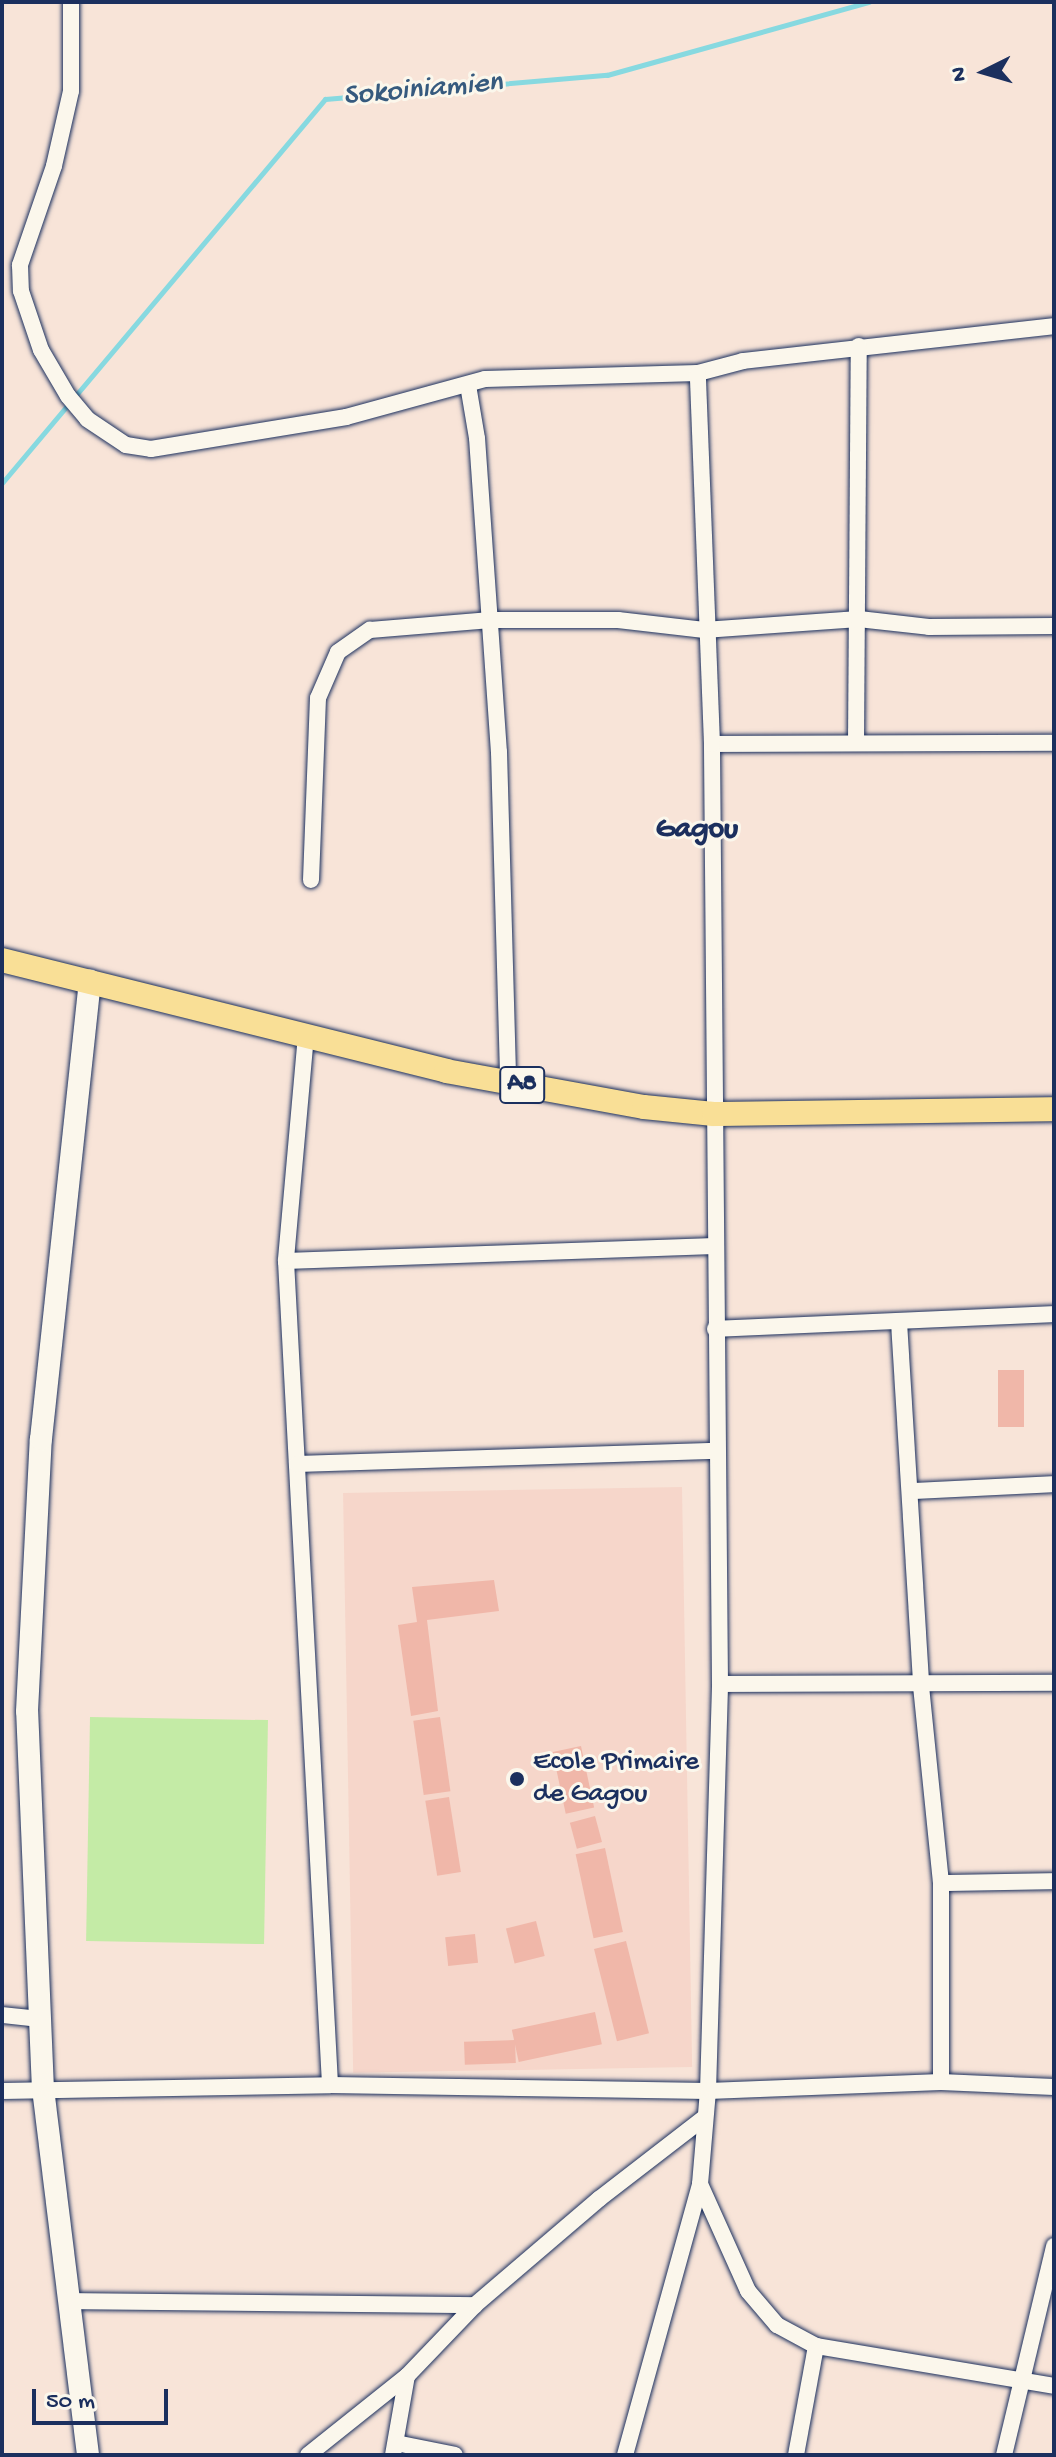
<!DOCTYPE html>
<style>
body{margin:0}
#map{position:relative;width:1056px;height:2457px;overflow:hidden;background:#f8e4d8;font-family:"Gochi Hand",sans-serif}
div>[style]{position:absolute}
[style*='--x']{left:calc(var(--x)*1px);top:calc(var(--y)*1px);width:calc(var(--w)*1px);rotate:calc(var(--a)*1deg)}
.built>*{inset:0;background:#f6d6ca;transform-origin:0 0}
.green>*{inset:0;background:#c4eba6;transform-origin:0 0}
.stream>*{height:5px;margin:-2.5px;padding:0 2.5px;transform-origin:2.5px;border-radius:2.5px;background:#87d9e0}
.building>*{inset:0;background:#f0b7a9;transform-origin:0 0}
.roads{filter:drop-shadow(0 0 2px #1b2f5e) drop-shadow(0 0 2px #1b2f5e)}
.street>*{height:16px;margin:-8px;padding:0 8px;transform-origin:8px;border-radius:8px;background:#fbf7ec}
.secondary>*{height:22px;margin:-11px;padding:0 11px;transform-origin:11px;border-radius:11px;background:#fbf7ec}
.primary>*{height:24px;margin:-12px;padding:0 12px;transform-origin:12px;border-radius:12px;background:#f9df96}
.dots>*{width:22px;height:22px;translate:-50% -50%;box-sizing:border-box;border:4px solid #fbf7ec;border-radius:50%}
span{translate:-50% -50%;white-space:nowrap;text-align:center;line-height:1.15;-webkit-text-stroke:6px #fbf7ec;paint-order:stroke}
.shield-label span{padding:2px 6px;background:#fbf7ec;border:2px solid;border-radius:6px;-webkit-text-stroke-width:0}
.shield-label{font-size:26px;color:#1b2f5e;font-weight:700}
.poi-label{font-size:28px;color:#1b2f5e}
.left{translate:0 -50%;text-align:left}
.water-label{font-size:30px;color:#365a7e;font-style:italic}
.neighbourhood-label{font-size:30px;color:#1b2f5e;font-weight:700}
.frame{position:absolute;inset:0;border:4px solid #1b2f5e;pointer-events:none}
.north{position:absolute;left:944px;top:32px;width:80px;height:80px;-webkit-text-stroke:6px #fbf7ec;paint-order:stroke;rotate:265deg;font-size:22px;font-weight:700;line-height:32px;text-align:center;color:#1b2f5e}
.north::after{content:'';display:block;margin:auto;width:28px;height:36px;background:#1b2f5e;clip-path:polygon(50% 0,100% 100%,50% 72%,0 100%)}
.scale{position:absolute;left:32px;top:2389px;width:136px;height:36px;box-sizing:border-box;border:4px solid #1b2f5e;border-top:0;padding-left:10px;font-size:24px;line-height:28px;white-space:nowrap;color:#1b2f5e;-webkit-text-stroke:6px #fbf7ec;paint-order:stroke}
</style>
<div id="map">
<div class="built">
<div style="left:682px;top:1487px;width:580px;height:339px;rotate:89deg"></div>
</div>
<div class="green">
<div style="left:90px;top:1717px;width:178px;height:224px;rotate:1deg"></div>
</div>
<div class="stream">
<div style="--x:2;--y:483;--w:502;--a:-49.93"></div>
<div style="--x:325;--y:99;--w:283;--a:-4.9"></div>
<div style="--x:607;--y:75;--w:272;--a:-15.6"></div>
</div>
<div class="building">
<div style="left:998px;top:1370px;width:26px;height:57px"></div>
<div style="clip-path:polygon(494px 1580px,499px 1611px,427px 1620px,438px 1711px,411px 1716px,398px 1625px,417px 1622px,412px 1587px)"></div>
<div style="left:440px;top:1717px;width:75px;height:27px;rotate:82deg"></div>
<div style="left:581px;top:1746px;width:63px;height:29px;rotate:78deg"></div>
<div style="left:449px;top:1797px;width:76px;height:24px;rotate:81deg"></div>
<div style="left:595px;top:1816px;width:27px;height:26px;rotate:75deg"></div>
<div style="left:605px;top:1848px;width:86px;height:30px;rotate:78deg"></div>
<div style="left:536px;top:1921px;width:36px;height:31px;rotate:76deg"></div>
<div style="left:475px;top:1934px;width:29px;height:30px;rotate:84deg"></div>
<div style="left:626px;top:1941px;width:95px;height:33px;rotate:76deg"></div>
<div style="left:595px;top:2012px;width:33px;height:85px;rotate:78deg"></div>
<div style="left:515px;top:2040px;width:23px;height:51px;rotate:88deg"></div>
</div>
<div class="roads">
<div class="street">
<div style="--x:71;--y:2;--w:89;--a:90"></div>
<div style="--x:71;--y:91;--w:77;--a:102.8"></div>
<div style="--x:54;--y:166;--w:105;--a:109"></div>
<div style="--x:20;--y:265;--w:26;--a:88"></div>
<div style="--x:21;--y:291;--w:62;--a:71.3"></div>
<div style="--x:41;--y:350;--w:53;--a:59.6"></div>
<div style="--x:68;--y:396;--w:30;--a:50"></div>
<div style="--x:87;--y:419;--w:47;--a:33.7"></div>
<div style="--x:126;--y:445;--w:25;--a:9"></div>
<div style="--x:151;--y:449;--w:198;--a:-9.3"></div>
<div style="--x:346;--y:417;--w:144;--a:-15.3"></div>
<div style="--x:485;--y:379;--w:213;--a:-1.6"></div>
<div style="--x:698;--y:373;--w:47;--a:-14.9"></div>
<div style="--x:743;--y:361;--w:313;--a:-6.4"></div>
<div style="--x:468;--y:385;--w:54;--a:80.4"></div>
<div style="--x:477;--y:438;--w:315;--a:86"></div>
<div style="--x:499;--y:752;--w:330;--a:88.4"></div>
<div style="--x:856;--y:743;--w:397;--a:-89.6"></div>
<div style="--x:712;--y:744;--w:342;--a:-0.2"></div>
<div style="--x:311;--y:880;--w:182;--a:-87.8"></div>
<div style="--x:318;--y:698;--w:50;--a:-66.5"></div>
<div style="--x:338;--y:652;--w:39;--a:-35"></div>
<div style="--x:370;--y:630;--w:121;--a:-4.7"></div>
<div style="--x:491;--y:620;--w:127;--a:0"></div>
<div style="--x:618;--y:620;--w:87;--a:6.6"></div>
<div style="--x:704;--y:630;--w:155;--a:-4.1"></div>
<div style="--x:859;--y:619;--w:70;--a:6.5"></div>
<div style="--x:929;--y:627;--w:125;--a:-0.5"></div>
<div style="--x:306;--y:1035;--w:227;--a:95.1"></div>
<div style="--x:286;--y:1261;--w:825;--a:86.94"></div>
<div style="--x:286;--y:1261;--w:428;--a:-2"></div>
<div style="--x:899;--y:1322;--w:365;--a:86.5"></div>
<div style="--x:921;--y:1686;--w:198;--a:84.2"></div>
<div style="--x:941;--y:1883;--w:199;--a:90"></div>
<div style="--x:715;--y:1329;--w:339;--a:-2.5"></div>
<div style="--x:297;--y:1464;--w:420;--a:-1.8"></div>
<div style="--x:912;--y:1491;--w:142;--a:-2.8"></div>
<div style="--x:720;--y:1684;--w:334;--a:-0.2"></div>
<div style="--x:941;--y:1883;--w:113;--a:-1"></div>
<div style="--x:2;--y:2015;--w:37;--a:6"></div>
<div style="--x:2;--y:2091;--w:328;--a:-1"></div>
<div style="--x:330;--y:2085;--w:378;--a:0.9"></div>
<div style="--x:708;--y:2091;--w:233;--a:-2.2"></div>
<div style="--x:941;--y:2082;--w:113;--a:2.5"></div>
<div style="--x:700;--y:2184;--w:117;--a:65.8"></div>
<div style="--x:748;--y:2291;--w:45;--a:49.5"></div>
<div style="--x:777;--y:2325;--w:44;--a:28.3"></div>
<div style="--x:816;--y:2346;--w:241;--a:9.5"></div>
<div style="--x:69;--y:2301;--w:406;--a:0.6"></div>
<div style="--x:396;--y:2443;--w:60;--a:11.5"></div>
<div style="--x:308;--y:2455;--w:127;--a:-38.6"></div>
<div style="--x:407;--y:2376;--w:98;--a:-46.2"></div>
<div style="--x:475;--y:2305;--w:163;--a:-40.5"></div>
<div style="--x:599;--y:2199;--w:134;--a:-37.7"></div>
<div style="--x:393;--y:2455;--w:80;--a:-80"></div>
<div style="--x:625;--y:2455;--w:281;--a:-74.5"></div>
<div style="--x:700;--y:2184;--w:93;--a:-85.1"></div>
<div style="--x:708;--y:2091;--w:407;--a:-88.3"></div>
<div style="--x:720;--y:1684;--w:940;--a:-90.49"></div>
<div style="--x:712;--y:744;--w:371;--a:-92.2"></div>
<div style="--x:796;--y:2455;--w:111;--a:-79.6"></div>
<div style="--x:1004;--y:2455;--w:215;--a:-76.5"></div>
</div>
<div class="secondary">
<div style="--x:88;--y:2455;--w:368;--a:-97"></div>
<div style="--x:43;--y:2090;--w:379;--a:-92.4"></div>
<div style="--x:27;--y:1711;--w:272;--a:-87.1"></div>
<div style="--x:41;--y:1439;--w:461;--a:-83.9"></div>
</div>
<div class="primary">
<div style="--x:2;--y:960;--w:458;--a:14"></div>
<div style="--x:446;--y:1071;--w:201;--a:10.3"></div>
<div style="--x:644;--y:1107;--w:70;--a:5.7"></div>
<div style="--x:714;--y:1114;--w:340;--a:-0.8"></div>
</div>
</div>
<div class="dots">
<div style="left:517px;top:1779px;background:#1b2f5e"></div>
</div>
<div class="shield-label">
<span style="left:522px;top:1085px">A8</span>
</div>
<div class="poi-label">
<span class="left" style="left:533px;top:1779px">Ecole Primaire<br>de Gagou</span>
</div>
<div class="water-label">
<span style="left:423px;top:91px;rotate:-5deg">Sokoiniamien</span>
</div>
<div class="neighbourhood-label">
<span style="left:697px;top:831px">Gagou</span>
</div>
<div class="frame"></div>
<div class="north">N</div>
<div class="scale">50 m</div>
</div>
